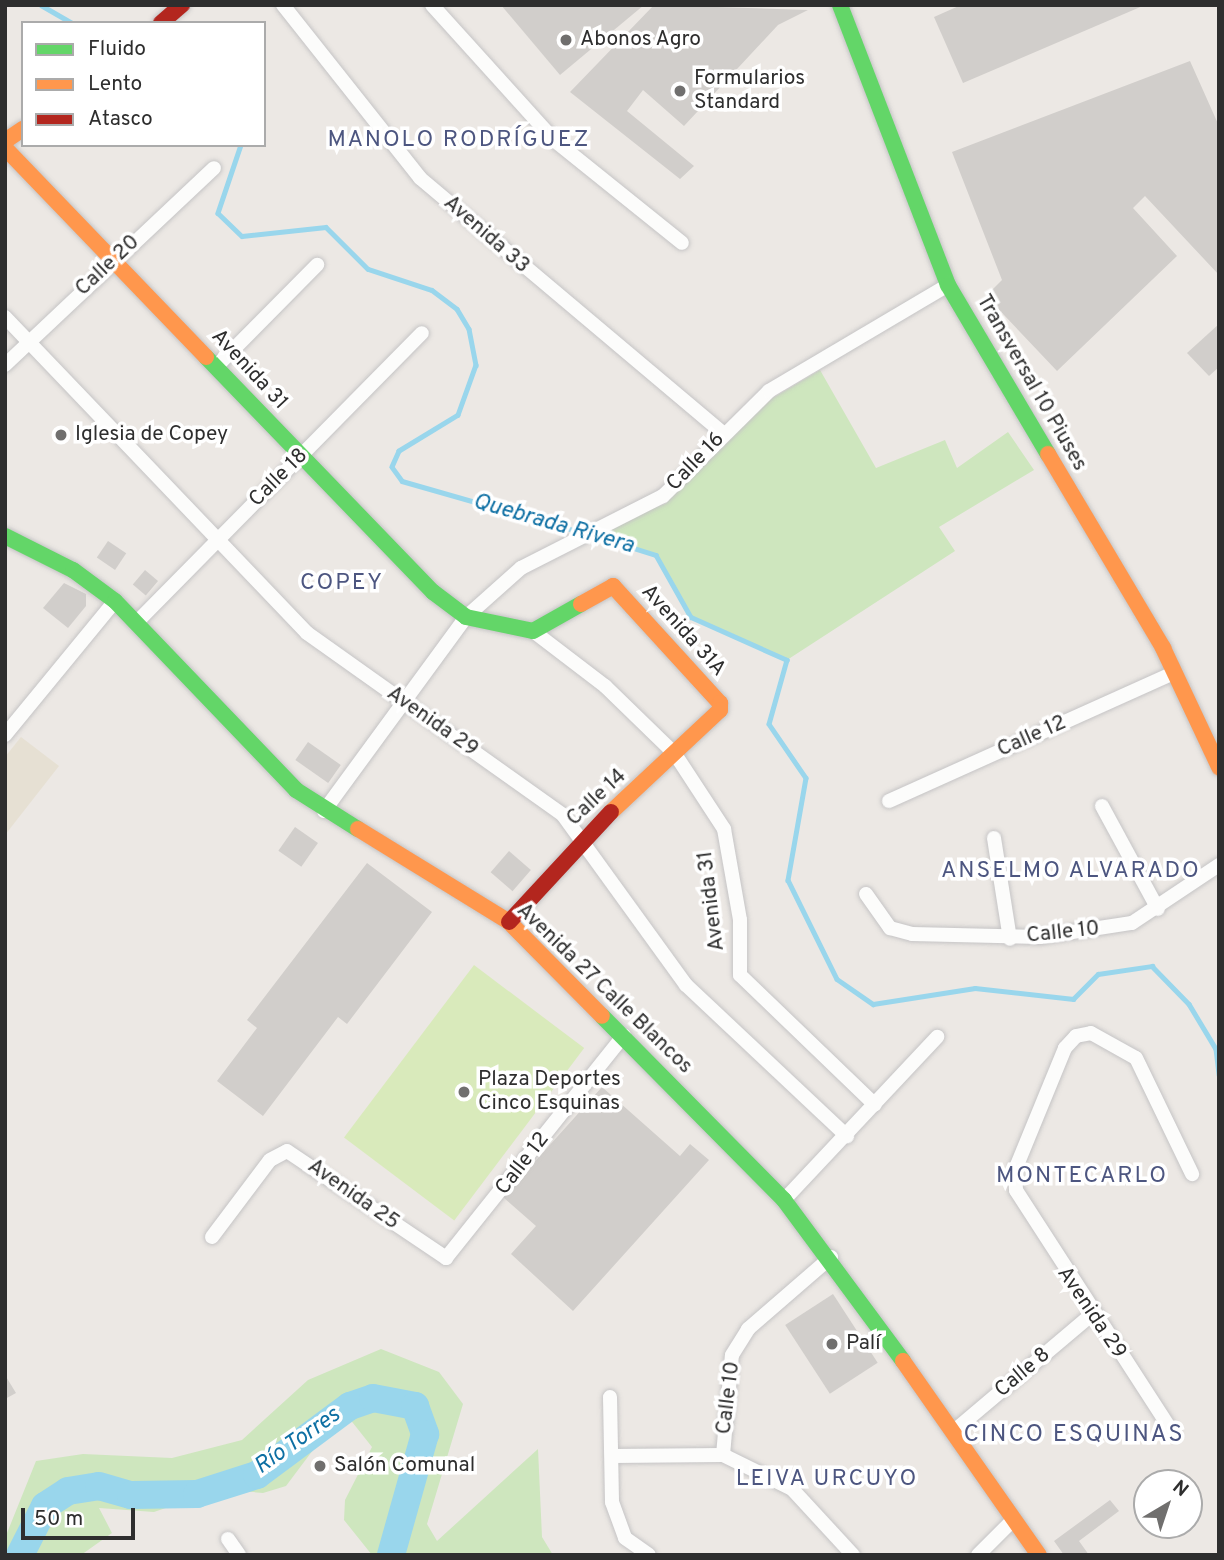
<!DOCTYPE html>
<meta charset="utf-8">
<style>
body{margin:0}
#map{position:relative;width:1224px;height:1560px;overflow:hidden;background:#ece8e4;font-family:Overpass,sans-serif}
div>[style]{position:absolute}
[style*='--x']{left:calc(var(--x)*1px);top:calc(var(--y)*1px);width:calc(var(--w)*1px);rotate:calc(var(--a)*1deg)}
.education>*{inset:0;background:#e6e0d3}
.green>*{inset:0;background:#cee6be}
.pitch>*{inset:0;background:#d9eabb;transform-origin:0 0}
.stream>*{height:4.5px;margin:-2.25px;padding:0 2.25px;transform-origin:2.25px;border-radius:2.25px;background:#99d6ec}
.river>*{height:28px;margin:-14px;padding:0 14px;transform-origin:14px;border-radius:14px;background:#99d6ec}
.building>*{inset:0;background:#d1cecb;transform-origin:0 0}
.roads{filter:drop-shadow(0 0 2px #c5c4c5) drop-shadow(0 0 2px #c5c4c5)}
.street>*{height:14px;margin:-7px;padding:0 7px;transform-origin:7px;border-radius:7px;background:#fcfcfb}
.fast>*{height:16px;margin:-8px;padding:0 8px;transform-origin:8px;border-radius:8px;background:#63d668}
.slow>*{height:16px;margin:-8px;padding:0 8px;transform-origin:8px;border-radius:8px;background:#ff974d}
.jam>*{height:16px;margin:-8px;padding:0 8px;transform-origin:8px;border-radius:8px;background:#b3261e}
.dots>*{width:19px;height:19px;translate:-50% -50%;box-sizing:border-box;border:4px solid #fff;border-radius:50%}
span{translate:-50% -50%;white-space:nowrap;text-align:center;line-height:1.15;-webkit-text-stroke:7px #fff;paint-order:stroke}
.poi-label{font-size:21px;color:#2e2e2e}
.left{translate:0 -50%;text-align:left}
.street-label{font-size:21px;color:#2e2e2e}
.neighbourhood-label{font-size:23px;color:#4d5680;letter-spacing:2px}
.water-label{font-size:23px;color:#0d6fa3;font-style:italic}
.quarter-label{font-size:24px;color:#4d5680;letter-spacing:2px}
.frame{position:absolute;inset:0;border:7px solid #2e2e2e;pointer-events:none}
.legend{position:absolute;left:21px;top:21px;width:245px;height:126px;box-sizing:border-box;background:#fff;border:2px solid #ababab;margin:0;padding:9px 12px;list-style:none;font-size:21px;color:#2e2e2e}
.legend li{display:flex;align-items:center;gap:14px;height:35px}
.legend b{width:35px;border:2px solid #ababab}
.north{position:absolute;left:1133px;top:1469px;width:70px;height:70px;box-sizing:border-box;background:#fff;border:2px solid #ababab;border-radius:50%;rotate:39deg;font-size:19px;font-weight:700;line-height:28px;text-align:center;color:#2e2e2e}
.north::after{content:'';display:block;margin:auto;width:24px;height:32px;background:#706f6e;clip-path:polygon(50% 0,100% 100%,50% 72%,0 100%)}
.scale{position:absolute;left:21px;top:1508px;width:114px;height:32px;box-sizing:border-box;border:4px solid #2e2e2e;border-top:0;padding-left:9px;font-size:21px;line-height:24px;white-space:nowrap;color:#2e2e2e;-webkit-text-stroke:5px #fff;paint-order:stroke}
</style>
<div id="map">
<div class="education">
<div style="clip-path:polygon(21px 737px,59px 766px,5px 835px,5px 757px)"></div>
</div>
<div class="green">
<div style="clip-path:polygon(820px 370px,876px 468px,945px 440px,957px 468px,1008px 432px,1034px 470px,939px 527px,955px 551px,787px 660px,691px 617px,656px 555px,614px 542px,606px 524px,665px 504px,771px 399px)"></div>
<div style="clip-path:polygon(381px 1349px,439px 1372px,463px 1404px,427px 1524px,437px 1541px,538px 1449px,542px 1537px,553px 1555px,372px 1555px,344px 1520px,345px 1500px,372px 1447px,349px 1418px,319px 1442px,286px 1486px,263px 1493px,221px 1489px,154px 1512px,99px 1508px,112px 1533px,81px 1555px,5px 1555px,5px 1538px,36px 1461px,83px 1454px,172px 1458px,242px 1440px,308px 1380px)"></div>
</div>
<div class="pitch">
<div style="left:474px;top:965px;width:138px;height:216px;rotate:37deg"></div>
</div>
<div class="stream">
<div style="--x:41;--y:5;--w:36;--a:30"></div>
<div style="--x:241;--y:145;--w:72;--a:108.7"></div>
<div style="--x:218;--y:213;--w:33;--a:44"></div>
<div style="--x:242;--y:236;--w:84;--a:-6.1"></div>
<div style="--x:326;--y:227;--w:59;--a:45"></div>
<div style="--x:368;--y:269;--w:67;--a:18.2"></div>
<div style="--x:432;--y:290;--w:31;--a:37"></div>
<div style="--x:457;--y:309;--w:23;--a:59"></div>
<div style="--x:469;--y:329;--w:37;--a:79"></div>
<div style="--x:476;--y:365;--w:53;--a:109.8"></div>
<div style="--x:458;--y:415;--w:69;--a:148.6"></div>
<div style="--x:399;--y:451;--w:17;--a:114"></div>
<div style="--x:392;--y:467;--w:17;--a:54"></div>
<div style="--x:402;--y:481;--w:188;--a:16"></div>
<div style="--x:592;--y:535;--w:67;--a:17.4"></div>
<div style="--x:656;--y:555;--w:71;--a:60.6"></div>
<div style="--x:691;--y:617;--w:105;--a:24.1"></div>
<div style="--x:787;--y:660;--w:66;--a:105.7"></div>
<div style="--x:769;--y:724;--w:65;--a:55.6"></div>
<div style="--x:806;--y:778;--w:104;--a:100"></div>
<div style="--x:788;--y:880;--w:110;--a:63.7"></div>
<div style="--x:837;--y:979;--w:44;--a:34.8"></div>
<div style="--x:873;--y:1004;--w:103;--a:-8.9"></div>
<div style="--x:975;--y:988;--w:99;--a:6.4"></div>
<div style="--x:1073;--y:999;--w:35;--a:-45"></div>
<div style="--x:1098;--y:974;--w:55;--a:-8.4"></div>
<div style="--x:1152;--y:966;--w:53;--a:45.8"></div>
<div style="--x:1189;--y:1004;--w:52;--a:59"></div>
<div style="--x:1216;--y:1049;--w:26;--a:83"></div>
</div>
<div class="river">
<div style="--x:20;--y:1555;--w:55;--a:-63"></div>
<div style="--x:45;--y:1506;--w:27;--a:-33"></div>
<div style="--x:68;--y:1491;--w:31;--a:-9"></div>
<div style="--x:99;--y:1486;--w:33;--a:16"></div>
<div style="--x:131;--y:1495;--w:66;--a:-0.9"></div>
<div style="--x:197;--y:1494;--w:63;--a:-17.6"></div>
<div style="--x:257;--y:1475;--w:116;--a:-36.6"></div>
<div style="--x:350;--y:1406;--w:24;--a:-19"></div>
<div style="--x:373;--y:1398;--w:43;--a:10.8"></div>
<div style="--x:415;--y:1406;--w:30;--a:70"></div>
<div style="--x:425;--y:1434;--w:126;--a:105.7"></div>
</div>
<div class="building">
<div style="clip-path:polygon(501px 5px,644px 5px,560px 75px)"></div>
<div style="clip-path:polygon(654px 5px,808px 10px,778px 25px,684px 126px,643px 90px,627px 111px,694px 166px,680px 179px,570px 92px)"></div>
<div style="clip-path:polygon(961px 5px,1145px 5px,963px 83px,934px 17px)"></div>
<div style="clip-path:polygon(1190px 61px,1219px 126px,1219px 275px,1145px 196px,1133px 208px,1177px 256px,1057px 371px,986px 296px,1002px 280px,952px 152px)"></div>
<div style="clip-path:polygon(1219px 324px,1219px 367px,1209px 376px,1187px 353px)"></div>
<div style="left:108px;top:541px;width:22px;height:20px;rotate:34deg"></div>
<div style="left:145px;top:570px;width:17px;height:19px;rotate:40deg"></div>
<div style="clip-path:polygon(64px 583px,86px 594px,86px 606px,68px 628px,43px 608px)"></div>
<div style="left:308px;top:742px;width:40px;height:22px;rotate:35deg"></div>
<div style="left:295px;top:827px;width:28px;height:29px;rotate:35deg"></div>
<div style="left:509px;top:851px;width:29px;height:28px;rotate:41deg"></div>
<div style="clip-path:polygon(367px 863px,432px 912px,347px 1024px,338px 1017px,263px 1116px,217px 1081px,257px 1028px,247px 1020px)"></div>
<div style="clip-path:polygon(602px 1087px,680px 1156px,690px 1144px,709px 1160px,573px 1311px,511px 1254px,536px 1226px,503px 1197px)"></div>
<div style="left:833px;top:1294px;width:82px;height:57px;rotate:57deg"></div>
<div style="clip-path:polygon(5px 1375px,16px 1393px,5px 1399px)"></div>
<div style="clip-path:polygon(1110px 1500px,1119px 1511px,1079px 1541px,1089px 1555px,1064px 1555px,1054px 1541px)"></div>
</div>
<div class="roads">
<div class="street">
<div style="--x:283;--y:5;--w:221;--a:51.6"></div>
<div style="--x:420;--y:178;--w:396;--a:40.1"></div>
<div style="--x:432;--y:5;--w:182;--a:47.9"></div>
<div style="--x:554;--y:140;--w:164;--a:38.8"></div>
<div style="--x:5;--y:317;--w:437;--a:46.3"></div>
<div style="--x:307;--y:633;--w:314;--a:35.4"></div>
<div style="--x:563;--y:815;--w:210;--a:54.1"></div>
<div style="--x:686;--y:985;--w:221;--a:43.2"></div>
<div style="--x:5;--y:365;--w:287;--a:-43.3"></div>
<div style="--x:216;--y:367;--w:144;--a:-45.3"></div>
<div style="--x:136;--y:623;--w:407;--a:-45.4"></div>
<div style="--x:533;--y:631;--w:91;--a:37.4"></div>
<div style="--x:605;--y:686;--w:98;--a:44.2"></div>
<div style="--x:675;--y:754;--w:90;--a:56.8"></div>
<div style="--x:724;--y:829;--w:92;--a:80"></div>
<div style="--x:740;--y:920;--w:55;--a:90"></div>
<div style="--x:740;--y:975;--w:187;--a:43.9"></div>
<div style="--x:5;--y:735;--w:173;--a:-50.6"></div>
<div style="--x:889;--y:801;--w:312;--a:-24.2"></div>
<div style="--x:1102;--y:806;--w:117;--a:61.5"></div>
<div style="--x:324;--y:811;--w:240;--a:-53.8"></div>
<div style="--x:466;--y:617;--w:74;--a:-41.7"></div>
<div style="--x:521;--y:568;--w:159;--a:-26.9"></div>
<div style="--x:663;--y:496;--w:149;--a:-44.7"></div>
<div style="--x:769;--y:391;--w:208;--a:-30.6"></div>
<div style="--x:994;--y:838;--w:102;--a:81"></div>
<div style="--x:866;--y:894;--w:42;--a:54.8"></div>
<div style="--x:890;--y:928;--w:23;--a:15"></div>
<div style="--x:912;--y:934;--w:128;--a:1.3"></div>
<div style="--x:1040;--y:937;--w:93;--a:-8.7"></div>
<div style="--x:1132;--y:923;--w:105;--a:-33.7"></div>
<div style="--x:784;--y:1200;--w:224;--a:-46.8"></div>
<div style="--x:212;--y:1237;--w:96;--a:-53"></div>
<div style="--x:270;--y:1160;--w:19;--a:-28"></div>
<div style="--x:287;--y:1151;--w:192;--a:33.9"></div>
<div style="--x:446;--y:1258;--w:285;--a:-51.4"></div>
<div style="--x:610;--y:1397;--w:105;--a:88.9"></div>
<div style="--x:612;--y:1502;--w:38;--a:70"></div>
<div style="--x:625;--y:1538;--w:29;--a:35"></div>
<div style="--x:955;--y:1430;--w:178;--a:-40.2"></div>
<div style="--x:1173;--y:1433;--w:289;--a:-122.9"></div>
<div style="--x:1016;--y:1190;--w:20;--a:-93"></div>
<div style="--x:1015;--y:1170;--w:132;--a:-67.7"></div>
<div style="--x:1065;--y:1048;--w:16;--a:-47"></div>
<div style="--x:1076;--y:1036;--w:15;--a:-11"></div>
<div style="--x:1091;--y:1033;--w:51;--a:29.1"></div>
<div style="--x:1136;--y:1058;--w:129;--a:64.2"></div>
<div style="--x:723;--y:1455;--w:100;--a:-84.9"></div>
<div style="--x:732;--y:1355;--w:31;--a:-58"></div>
<div style="--x:748;--y:1329;--w:110;--a:-40.9"></div>
<div style="--x:612;--y:1456;--w:111;--a:-0.5"></div>
<div style="--x:723;--y:1455;--w:77;--a:26.2"></div>
<div style="--x:792;--y:1489;--w:90;--a:47.3"></div>
<div style="--x:228;--y:1539;--w:19;--a:55"></div>
<div style="--x:978;--y:1555;--w:51;--a:-45"></div>
</div>
<div class="fast">
<div style="--x:840;--y:5;--w:300;--a:68.9"></div>
<div style="--x:948;--y:285;--w:196;--a:59.4"></div>
<div style="--x:206;--y:357;--w:327;--a:46"></div>
<div style="--x:433;--y:592;--w:41;--a:37.1"></div>
<div style="--x:466;--y:617;--w:68;--a:11.8"></div>
<div style="--x:533;--y:631;--w:55;--a:-29.4"></div>
<div style="--x:5;--y:536;--w:76;--a:26.6"></div>
<div style="--x:73;--y:570;--w:52;--a:36.4"></div>
<div style="--x:115;--y:601;--w:262;--a:46.2"></div>
<div style="--x:296;--y:790;--w:73;--a:32.2"></div>
<div style="--x:602;--y:1016;--w:259;--a:45.3"></div>
<div style="--x:784;--y:1200;--w:200;--a:53.5"></div>
</div>
<div class="slow">
<div style="--x:5;--y:141;--w:22;--a:-34"></div>
<div style="--x:5;--y:148;--w:290;--a:46.1"></div>
<div style="--x:1048;--y:454;--w:226;--a:59.3"></div>
<div style="--x:1163;--y:648;--w:132;--a:64.8"></div>
<div style="--x:581;--y:604;--w:37;--a:-29"></div>
<div style="--x:613;--y:586;--w:159;--a:47.6"></div>
<div style="--x:720;--y:703;--w:7;--a:90"></div>
<div style="--x:720;--y:710;--w:149;--a:136.9"></div>
<div style="--x:358;--y:829;--w:177;--a:31.6"></div>
<div style="--x:509;--y:922;--w:132;--a:45.3"></div>
<div style="--x:903;--y:1361;--w:237;--a:55"></div>
</div>
<div class="jam">
<div style="--x:161;--y:23;--w:28;--a:-41"></div>
<div style="--x:509;--y:922;--w:150;--a:-47.2"></div>
</div>
</div>
<div class="dots">
<div style="left:566px;top:40px;background:#706f6e"></div>
<div style="left:680px;top:91px;background:#706f6e"></div>
<div style="left:61px;top:435px;background:#706f6e"></div>
<div style="left:464px;top:1092px;background:#706f6e"></div>
<div style="left:832px;top:1344px;background:#706f6e"></div>
<div style="left:320px;top:1466px;background:#706f6e"></div>
</div>
<div class="poi-label">
<span class="left" style="left:580px;top:40px">Abonos Agro</span>
<span class="left" style="left:694px;top:91px">Formularios<br>Standard</span>
<span class="left" style="left:75px;top:435px">Iglesia de Copey</span>
<span class="left" style="left:478px;top:1092px">Plaza Deportes<br>Cinco Esquinas</span>
<span class="left" style="left:846px;top:1344px">Palí</span>
<span class="left" style="left:334px;top:1466px">Salón Comunal</span>
</div>
<div class="street-label">
<span style="left:486px;top:235px;rotate:41deg">Avenida 33</span>
<span style="left:108px;top:266px;rotate:-43deg">Calle 20</span>
<span style="left:249px;top:370px;rotate:47deg">Avenida 31</span>
<span style="left:1031px;top:383px;rotate:60deg">Transversal 10 Piuses</span>
<span style="left:696px;top:462px;rotate:-46deg">Calle 16</span>
<span style="left:279px;top:478px;rotate:-45deg">Calle 18</span>
<span style="left:683px;top:631px;rotate:48deg">Avenida 31A</span>
<span style="left:432px;top:722px;rotate:35deg">Avenida 29</span>
<span style="left:1032px;top:737px;rotate:-24deg">Calle 12</span>
<span style="left:597px;top:798px;rotate:-43deg">Calle 14</span>
<span style="left:712px;top:901px;rotate:-97deg">Avenida 31</span>
<span style="left:1063px;top:933px;rotate:-6deg">Calle 10</span>
<span style="left:604px;top:989px;rotate:44deg">Avenida 27 Calle Blancos</span>
<span style="left:523px;top:1164px;rotate:-52deg">Calle 12</span>
<span style="left:353px;top:1195px;rotate:35deg">Avenida 25</span>
<span style="left:1091px;top:1313px;rotate:56deg">Avenida 29</span>
<span style="left:1023px;top:1373px;rotate:-40deg">Calle 8</span>
<span style="left:729px;top:1398px;rotate:-83deg">Calle 10</span>
</div>
<div class="neighbourhood-label">
<span style="left:459px;top:141px">MANOLO RODRÍGUEZ</span>
<span style="left:342px;top:584px">COPEY</span>
<span style="left:1071px;top:872px">ANSELMO ALVARADO</span>
<span style="left:1082px;top:1177px">MONTECARLO</span>
<span style="left:827px;top:1480px">LEIVA URCUYO</span>
</div>
<div class="water-label">
<span style="left:553px;top:525px;rotate:16deg">Quebrada Rivera</span>
<span style="left:298px;top:1442px;rotate:-35deg">Río Torres</span>
</div>
<div class="quarter-label">
<span style="left:1074px;top:1436px">CINCO ESQUINAS</span>
</div>
<div class="frame"></div>
<ul class="legend">
<li><b style="height:9px;background:#63d668"></b>Fluido</li>
<li><b style="height:9px;background:#ff974d"></b>Lento</li>
<li><b style="height:9px;background:#b3261e"></b>Atasco</li>
</ul>
<div class="north">N</div>
<div class="scale">50 m</div>
</div>
